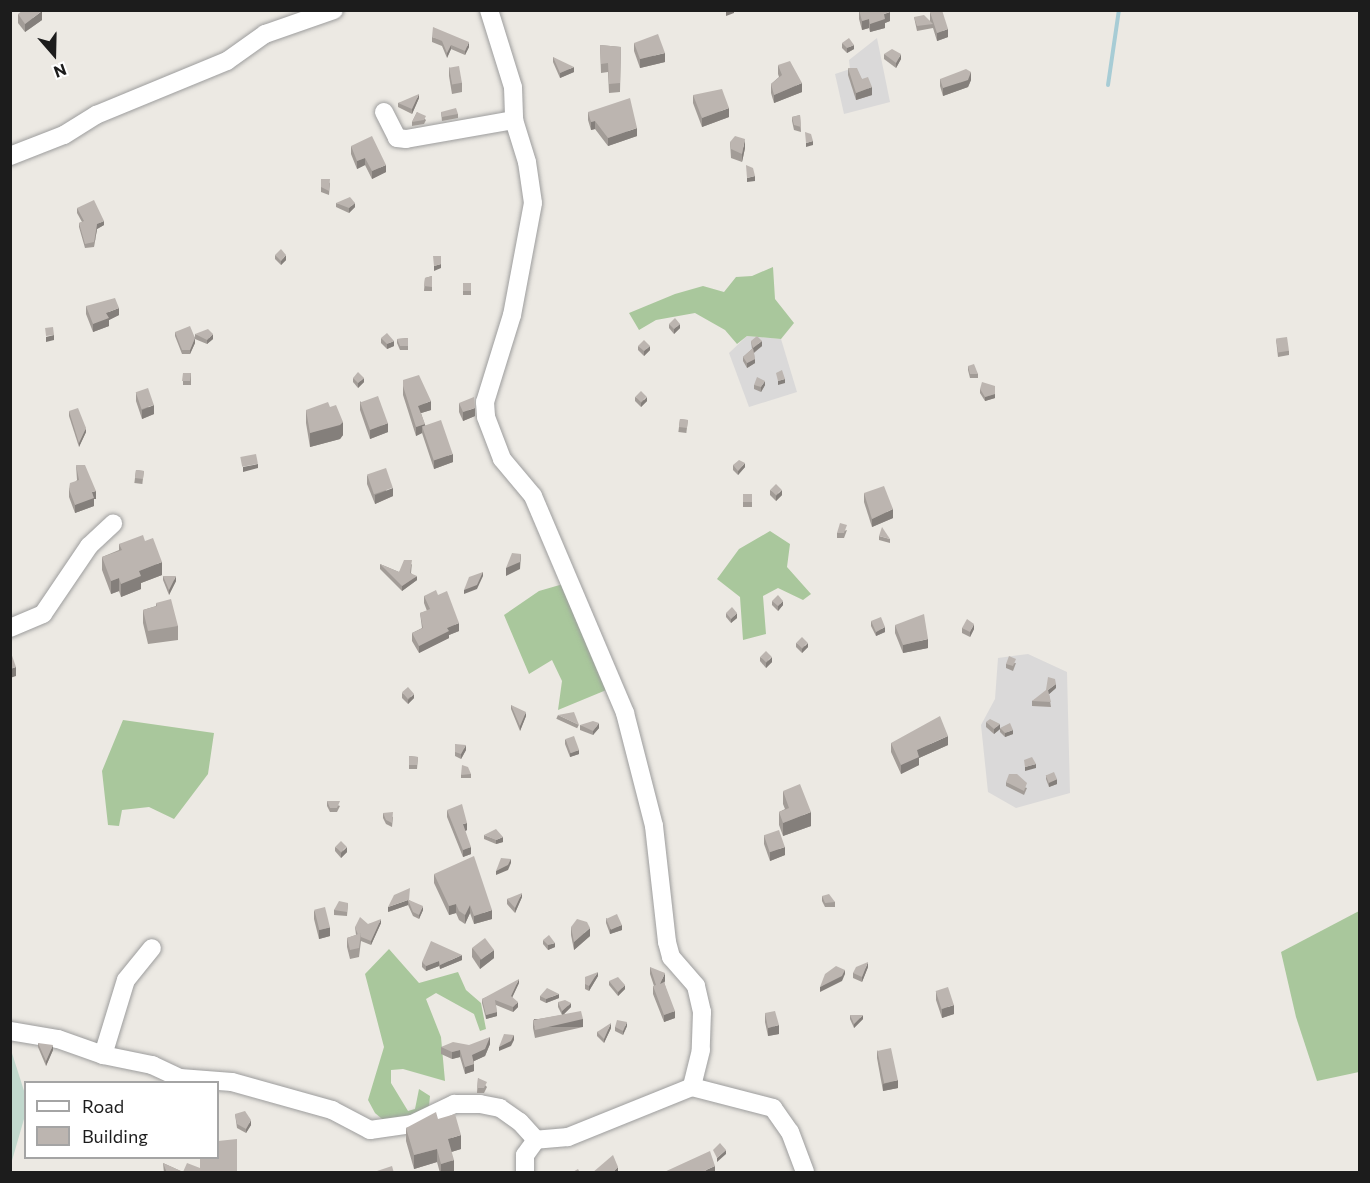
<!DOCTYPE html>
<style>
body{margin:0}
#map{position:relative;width:1370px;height:1183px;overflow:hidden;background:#ece9e3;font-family:Commissioner,sans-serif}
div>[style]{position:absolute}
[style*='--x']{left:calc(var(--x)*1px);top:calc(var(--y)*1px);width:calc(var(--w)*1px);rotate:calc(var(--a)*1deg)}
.residential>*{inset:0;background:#dad9d9}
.forest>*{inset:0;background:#a9c79c}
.wetland>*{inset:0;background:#c1d8cd}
.stream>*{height:4px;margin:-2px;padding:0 2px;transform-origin:2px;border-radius:2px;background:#a7ccd5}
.roads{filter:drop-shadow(0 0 2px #9d9d9d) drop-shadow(0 0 2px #9d9d9d)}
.minor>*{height:18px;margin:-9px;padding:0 9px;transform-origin:9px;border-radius:9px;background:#fff}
.wall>*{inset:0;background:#a29c97;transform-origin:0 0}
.shaded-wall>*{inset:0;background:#847f7b;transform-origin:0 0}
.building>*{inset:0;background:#bcb5b0;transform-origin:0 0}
span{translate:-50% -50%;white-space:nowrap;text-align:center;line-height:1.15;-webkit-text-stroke:5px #fff;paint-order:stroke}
.frame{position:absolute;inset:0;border:12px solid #1c1c1c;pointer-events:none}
.legend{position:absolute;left:24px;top:1081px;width:195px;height:78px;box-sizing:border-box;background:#fff;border:2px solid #a4a4a4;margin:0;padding:8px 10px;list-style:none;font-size:18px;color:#1c1c1c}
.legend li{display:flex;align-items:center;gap:12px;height:30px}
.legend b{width:30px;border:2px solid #a4a4a4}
.north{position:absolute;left:24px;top:24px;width:60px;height:60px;-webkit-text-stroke:4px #fff;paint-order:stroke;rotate:160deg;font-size:16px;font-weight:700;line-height:24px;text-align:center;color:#1c1c1c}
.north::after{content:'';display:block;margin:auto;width:21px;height:27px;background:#1c1c1c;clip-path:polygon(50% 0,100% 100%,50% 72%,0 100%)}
</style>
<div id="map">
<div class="residential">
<div style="clip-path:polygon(877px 38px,890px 102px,844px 114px,835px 74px,850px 69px,849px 60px)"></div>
<div style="clip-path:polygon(747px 336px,781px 339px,797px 392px,749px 407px,729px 353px)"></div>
<div style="clip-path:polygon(1028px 654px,1067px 672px,1070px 793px,1016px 808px,988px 792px,981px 725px,995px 699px,998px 658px)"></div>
</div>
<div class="forest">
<div style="clip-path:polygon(773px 267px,775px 299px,794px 323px,781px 339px,747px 336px,737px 344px,725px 330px,695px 313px,656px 320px,639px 330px,629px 313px,675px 294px,703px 286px,724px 292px,736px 277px,752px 276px)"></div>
<div style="clip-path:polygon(770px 531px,790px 544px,787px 567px,811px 594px,803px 600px,778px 588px,763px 596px,766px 634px,743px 640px,740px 597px,717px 579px,739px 549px)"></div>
<div style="clip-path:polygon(570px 582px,616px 686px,558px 710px,562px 681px,552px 660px,529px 674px,504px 615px,539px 591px)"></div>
<div style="clip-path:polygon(123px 720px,214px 733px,208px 774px,174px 819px,149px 807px,122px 810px,119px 826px,108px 825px,102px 771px)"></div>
<div style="clip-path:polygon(1359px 911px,1359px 1072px,1317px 1081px,1296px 1017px,1281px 952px)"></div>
<div style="clip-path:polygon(389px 949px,419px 983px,458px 972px,466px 990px,481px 1003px,486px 1029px,480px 1031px,474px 1014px,436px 993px,426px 999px,441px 1037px,445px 1081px,403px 1069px,391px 1070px,391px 1083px,408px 1111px,415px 1109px,419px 1089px,430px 1096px,429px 1106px,423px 1112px,388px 1124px,375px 1113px,368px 1100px,384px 1047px,365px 974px)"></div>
</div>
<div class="wetland">
<div style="clip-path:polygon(11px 1050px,25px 1094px,26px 1112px,11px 1164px)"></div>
</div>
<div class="stream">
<div style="--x:1108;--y:85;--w:76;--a:-81.7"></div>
</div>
<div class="roads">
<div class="minor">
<div style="--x:489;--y:10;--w:81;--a:72.7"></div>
<div style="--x:513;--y:87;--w:33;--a:88"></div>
<div style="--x:514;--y:120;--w:44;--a:72.8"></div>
<div style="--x:527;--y:162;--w:41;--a:81.7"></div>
<div style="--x:533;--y:203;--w:114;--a:100.6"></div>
<div style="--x:512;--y:315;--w:91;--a:107.2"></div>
<div style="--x:485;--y:402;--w:15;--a:86"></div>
<div style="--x:486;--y:417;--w:45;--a:69.1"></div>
<div style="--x:502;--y:459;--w:48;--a:50"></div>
<div style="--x:533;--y:496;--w:236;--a:67"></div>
<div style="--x:625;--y:713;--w:117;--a:75.6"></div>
<div style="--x:654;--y:826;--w:117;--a:83.6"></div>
<div style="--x:667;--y:942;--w:16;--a:75"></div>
<div style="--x:671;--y:957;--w:38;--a:49"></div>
<div style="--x:696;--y:986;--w:27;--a:77"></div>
<div style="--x:702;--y:1012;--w:38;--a:92"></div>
<div style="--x:701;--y:1050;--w:38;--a:104"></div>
<div style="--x:692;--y:1087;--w:134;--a:158"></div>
<div style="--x:568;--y:1137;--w:32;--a:175"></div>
<div style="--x:536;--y:1140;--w:19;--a:126"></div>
<div style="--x:525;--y:1155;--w:17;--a:90"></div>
<div style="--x:384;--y:112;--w:29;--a:63"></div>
<div style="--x:397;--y:138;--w:9;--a:6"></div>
<div style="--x:406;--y:139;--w:110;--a:-10"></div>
<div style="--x:10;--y:156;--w:58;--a:-21.3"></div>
<div style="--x:64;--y:135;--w:38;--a:-32"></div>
<div style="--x:96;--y:115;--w:142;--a:-22.4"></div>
<div style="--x:227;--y:61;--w:47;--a:-35.4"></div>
<div style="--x:265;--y:34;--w:73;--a:-19.2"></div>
<div style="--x:10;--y:628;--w:36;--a:-23"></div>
<div style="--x:43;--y:614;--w:82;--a:-55.9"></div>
<div style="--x:89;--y:546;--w:33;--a:-43"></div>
<div style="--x:10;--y:1031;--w:49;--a:9.5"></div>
<div style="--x:58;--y:1039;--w:48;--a:19.6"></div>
<div style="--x:103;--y:1055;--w:50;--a:11.5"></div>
<div style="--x:152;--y:1065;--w:31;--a:25"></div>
<div style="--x:180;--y:1078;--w:52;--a:4.4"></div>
<div style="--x:232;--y:1082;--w:104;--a:15.6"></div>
<div style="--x:332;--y:1110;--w:43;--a:27.8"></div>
<div style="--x:370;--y:1130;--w:42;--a:-8.1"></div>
<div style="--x:412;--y:1124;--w:47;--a:-25.5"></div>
<div style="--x:454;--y:1104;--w:26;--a:0"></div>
<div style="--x:480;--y:1104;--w:20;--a:11"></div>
<div style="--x:500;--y:1108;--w:24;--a:35"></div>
<div style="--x:520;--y:1122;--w:24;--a:48"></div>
<div style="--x:103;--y:1055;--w:78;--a:-73"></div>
<div style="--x:126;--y:980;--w:41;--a:-50.9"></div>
<div style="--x:692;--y:1087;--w:84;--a:14.5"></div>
<div style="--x:773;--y:1108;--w:29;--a:55"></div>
<div style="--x:790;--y:1132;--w:43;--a:69.4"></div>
</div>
</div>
<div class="wall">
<div style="clip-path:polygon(859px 10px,890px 21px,885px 23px,885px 28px,870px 32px,869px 28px,862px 30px,859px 19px)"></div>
<div style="clip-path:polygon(930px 12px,948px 37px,937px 41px,933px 28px,917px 31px,914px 17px,930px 21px)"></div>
<div style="clip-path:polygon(18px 14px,42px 20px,25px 32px,18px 23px)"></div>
<div style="clip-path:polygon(432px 37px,469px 47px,465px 55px,451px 49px,447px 58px,442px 46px,432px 42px)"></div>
<div style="clip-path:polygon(634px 43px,665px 62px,640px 68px,634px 51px)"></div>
<div style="clip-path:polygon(842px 43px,854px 49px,847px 53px,842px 48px)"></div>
<div style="clip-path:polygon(600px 45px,621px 47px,620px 92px,609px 93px,608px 72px,601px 73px)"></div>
<div style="clip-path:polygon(884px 54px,901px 59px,896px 68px,884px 59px)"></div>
<div style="clip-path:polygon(553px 57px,574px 72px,560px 78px,553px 62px)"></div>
<div style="clip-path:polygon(778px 65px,802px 92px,774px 103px,771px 93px,771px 84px,779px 77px,778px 74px)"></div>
<div style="clip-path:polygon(449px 67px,462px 83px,462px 92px,452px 94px,449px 76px)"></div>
<div style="clip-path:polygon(848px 68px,862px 79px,872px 95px,856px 100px,848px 75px)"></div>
<div style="clip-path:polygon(940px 79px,971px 80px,968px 87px,943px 96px,940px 86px)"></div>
<div style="clip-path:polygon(693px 95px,729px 117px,702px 127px,693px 103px)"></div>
<div style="clip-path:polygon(419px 98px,412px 114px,398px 107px,398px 103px)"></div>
<div style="clip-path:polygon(417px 112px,426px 120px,424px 124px,412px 126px,412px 122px)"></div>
<div style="clip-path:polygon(441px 112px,458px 114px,458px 118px,442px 121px)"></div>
<div style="clip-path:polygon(588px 112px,637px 136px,608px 146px,595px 129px,591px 130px,588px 120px)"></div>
<div style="clip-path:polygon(800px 115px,801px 132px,794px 130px,792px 121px,792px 117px)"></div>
<div style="clip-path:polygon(730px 142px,745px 148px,742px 162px,731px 158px)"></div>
<div style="clip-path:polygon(351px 146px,386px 172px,372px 179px,365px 165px,357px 169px,351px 154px)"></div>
<div style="clip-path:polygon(321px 179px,330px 183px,329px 195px,321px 192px)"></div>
<div style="clip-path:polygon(336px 203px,355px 207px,349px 213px,336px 207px)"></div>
<div style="clip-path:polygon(77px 208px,104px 225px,97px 229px,94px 247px,85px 248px,79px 227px,79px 223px,82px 222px,77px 213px)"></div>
<div style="clip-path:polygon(275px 255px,286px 260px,281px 265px,275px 259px)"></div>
<div style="clip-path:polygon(432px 276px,432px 291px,424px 291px,425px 278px)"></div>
<div style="left:463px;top:283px;width:8px;height:12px"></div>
<div style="clip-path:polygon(86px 306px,119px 315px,109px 320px,109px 326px,93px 332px,86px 314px)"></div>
<div style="clip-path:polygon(669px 324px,680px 328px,674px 334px,669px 328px)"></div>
<div style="clip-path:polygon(175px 332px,195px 337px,195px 334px,213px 339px,207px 344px,195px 339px,195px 343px,190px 354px,182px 354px,175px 336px)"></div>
<div style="clip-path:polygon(381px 338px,394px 346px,387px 349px,381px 343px)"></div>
<div style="clip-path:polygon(408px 338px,408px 350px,400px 350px,397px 343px,397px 339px)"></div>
<div style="clip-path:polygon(1276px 339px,1289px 351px,1289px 355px,1278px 357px)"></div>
<div style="clip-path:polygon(751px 341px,762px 346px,754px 353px,755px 363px,747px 368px,743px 361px,743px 357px,752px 349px)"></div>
<div style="clip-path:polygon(638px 346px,650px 350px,644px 356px,638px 350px)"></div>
<div style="clip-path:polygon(968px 366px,978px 374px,978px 378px,970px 378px,968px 370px)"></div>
<div style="left:183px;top:373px;width:8px;height:12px"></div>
<div style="clip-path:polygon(353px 378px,364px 382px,358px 388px,353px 382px)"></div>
<div style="clip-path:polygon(403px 380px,431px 410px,421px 413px,425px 425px,453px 462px,434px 469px,422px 433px,416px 436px,403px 395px)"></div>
<div style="clip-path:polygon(754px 385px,765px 385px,761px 392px,754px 389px)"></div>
<div style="clip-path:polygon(995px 386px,995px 398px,985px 401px,980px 393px,980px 389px)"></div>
<div style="clip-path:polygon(136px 392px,154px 414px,142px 419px,136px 401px)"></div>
<div style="clip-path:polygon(635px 397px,647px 401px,641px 407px,635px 401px)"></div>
<div style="clip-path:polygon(360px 401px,388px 432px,370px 439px,360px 410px)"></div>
<div style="clip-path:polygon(459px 403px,475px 416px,463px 421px,459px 412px)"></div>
<div style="clip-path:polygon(306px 410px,343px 435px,340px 439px,310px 447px,306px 423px)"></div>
<div style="clip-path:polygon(69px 411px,86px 432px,79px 447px,69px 416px)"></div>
<div style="left:680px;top:419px;width:8px;height:13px;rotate:7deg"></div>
<div style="clip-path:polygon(76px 465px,96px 499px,94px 499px,94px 506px,75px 513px,69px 497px,69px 489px,77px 480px)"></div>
<div style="clip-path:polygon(733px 465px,745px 467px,738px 475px,733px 470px)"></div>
<div style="left:136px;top:470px;width:8px;height:13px;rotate:7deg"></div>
<div style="clip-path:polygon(367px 475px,393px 496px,375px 504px,367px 484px)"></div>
<div style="clip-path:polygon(770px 490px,782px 495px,776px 501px,770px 495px)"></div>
<div style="clip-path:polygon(864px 493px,893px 518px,872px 527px,864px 502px)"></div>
<div style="left:743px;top:494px;width:9px;height:13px"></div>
<div style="clip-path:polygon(847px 530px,844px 538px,837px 538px,837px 533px)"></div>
<div style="clip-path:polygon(879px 536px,890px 539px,890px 543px,879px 540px)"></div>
<div style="clip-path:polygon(145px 541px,162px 575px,141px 583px,141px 589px,121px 597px,119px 591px,111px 594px,102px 570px,102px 557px,119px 550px,119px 544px)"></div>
<div style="clip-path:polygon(380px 564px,399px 572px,412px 564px,411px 573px,417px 580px,402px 591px,380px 569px)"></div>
<div style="clip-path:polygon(163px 576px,176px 581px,169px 595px,163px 580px)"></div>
<div style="clip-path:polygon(438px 595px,459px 631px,449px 635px,449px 638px,419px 653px,412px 641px,412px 633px,422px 628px,420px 613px,427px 611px,424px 603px,424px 596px)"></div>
<div style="clip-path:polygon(772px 601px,783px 605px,778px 611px,772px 605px)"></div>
<div style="clip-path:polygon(156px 603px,178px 626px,178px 640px,148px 644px,143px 623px,143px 610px,156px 606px)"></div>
<div style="clip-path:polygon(726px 613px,737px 618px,731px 623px,726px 617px)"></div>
<div style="clip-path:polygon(871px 621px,885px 632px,876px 636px,871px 626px)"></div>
<div style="clip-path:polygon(895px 625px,928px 648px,903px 653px,895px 633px)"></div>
<div style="clip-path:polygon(962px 628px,974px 629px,970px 637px,962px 633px)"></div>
<div style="clip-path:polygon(796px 643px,808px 647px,802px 653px,796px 647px)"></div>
<div style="clip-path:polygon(760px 657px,772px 662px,766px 668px,760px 661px)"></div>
<div style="clip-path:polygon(1016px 663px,1013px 671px,1006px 668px,1006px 664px)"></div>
<div style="clip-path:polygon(1056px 688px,1049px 694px,1051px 707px,1032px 706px,1032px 701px)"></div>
<div style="clip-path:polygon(402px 693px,414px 698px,408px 704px,402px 698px)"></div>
<div style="clip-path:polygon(511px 705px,526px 716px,520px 731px,511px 709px)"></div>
<div style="left:558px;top:715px;width:23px;height:4px;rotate:25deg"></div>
<div style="clip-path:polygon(986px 722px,1000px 729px,994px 734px,986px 727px)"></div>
<div style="clip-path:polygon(580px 725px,599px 728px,593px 735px,580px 730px)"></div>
<div style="clip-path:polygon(1000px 728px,1013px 734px,1005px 737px,1000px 732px)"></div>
<div style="clip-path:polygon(565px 739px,579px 754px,570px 757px,565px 744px)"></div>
<div style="clip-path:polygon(891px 743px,948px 745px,919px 758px,919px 765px,901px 774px,891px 752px)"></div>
<div style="clip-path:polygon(455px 744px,466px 750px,461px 759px,455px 756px)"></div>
<div style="clip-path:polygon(409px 756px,418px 757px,417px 769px,409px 769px)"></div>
<div style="left:471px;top:774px;width:4px;height:10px;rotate:90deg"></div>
<div style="clip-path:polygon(1046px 775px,1057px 784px,1049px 787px,1046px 779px)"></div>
<div style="clip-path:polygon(1006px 782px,1027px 788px,1024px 795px,1006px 786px)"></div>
<div style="clip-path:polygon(783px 791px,811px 826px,783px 836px,779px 825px,779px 812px,785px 809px,783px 804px)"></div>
<div style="clip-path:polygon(327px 801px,340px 806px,337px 812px,330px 812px,327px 806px)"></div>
<div style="clip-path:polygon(447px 810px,467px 830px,465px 831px,471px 854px,463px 857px,447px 817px)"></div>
<div style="clip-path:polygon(383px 813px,393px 817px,392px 827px,386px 824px,383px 818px)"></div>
<div style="clip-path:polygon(484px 835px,503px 842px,496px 844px,484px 839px)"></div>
<div style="clip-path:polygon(764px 835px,785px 855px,770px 861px,764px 844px)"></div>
<div style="clip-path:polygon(335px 847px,347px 852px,341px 858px,335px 851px)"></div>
<div style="clip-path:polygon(434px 874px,492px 919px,474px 924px,470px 913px,465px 924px,459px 920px,456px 913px,449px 915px,434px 883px)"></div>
<div style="clip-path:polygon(822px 896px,835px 902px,835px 907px,825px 907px,822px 901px)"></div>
<div style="clip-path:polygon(522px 897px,515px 913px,507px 904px,507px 899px)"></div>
<div style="clip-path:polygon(409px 900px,423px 910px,419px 919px,413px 916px,408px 905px,388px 912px)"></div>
<div style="clip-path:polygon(348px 903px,347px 916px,334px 915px,334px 910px)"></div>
<div style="clip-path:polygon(314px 910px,330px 936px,319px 939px,314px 919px)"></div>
<div style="clip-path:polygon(606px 918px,622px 930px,610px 934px,606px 923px)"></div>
<div style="clip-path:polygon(381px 923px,371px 945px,361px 941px,359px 957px,350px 959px,347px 947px,347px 938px,356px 935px,355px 927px,368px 924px)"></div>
<div style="clip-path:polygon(571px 927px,590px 936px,574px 950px,571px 935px)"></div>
<div style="clip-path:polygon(543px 940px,555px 947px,548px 950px,543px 944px)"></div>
<div style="clip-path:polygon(472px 948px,494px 958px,480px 969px,472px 957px)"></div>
<div style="clip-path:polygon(462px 960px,440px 969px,439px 966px,426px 971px,422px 967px,422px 962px)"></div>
<div style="clip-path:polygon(650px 967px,665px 981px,664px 982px,675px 1018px,664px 1022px,653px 994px,653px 986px,654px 986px,650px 974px)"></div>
<div style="clip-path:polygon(868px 967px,862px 982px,853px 978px,853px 973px)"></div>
<div style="clip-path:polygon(598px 976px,589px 991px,585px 989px,585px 977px)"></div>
<div style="clip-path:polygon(609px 981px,625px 989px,618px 996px,609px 985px)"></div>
<div style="clip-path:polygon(519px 983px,512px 997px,518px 1007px,513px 1012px,496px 1005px,497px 1016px,486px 1019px,482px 1003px,482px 999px)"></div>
<div style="clip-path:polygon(936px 991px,954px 1014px,942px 1018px,936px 1000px)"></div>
<div style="clip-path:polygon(540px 996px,559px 998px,546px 1003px,540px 1000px)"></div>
<div style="clip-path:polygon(558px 1002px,571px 1007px,564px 1014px,583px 1027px,535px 1038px,533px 1028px,533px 1020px,562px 1015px,558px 1007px)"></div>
<div style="clip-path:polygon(765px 1013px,779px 1034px,768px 1036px,765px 1022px)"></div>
<div style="clip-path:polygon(850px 1015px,863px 1019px,854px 1028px,850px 1019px)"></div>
<div style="clip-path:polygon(627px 1026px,623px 1035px,615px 1031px,615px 1027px)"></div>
<div style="clip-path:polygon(611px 1028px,604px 1043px,597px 1036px,597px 1032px)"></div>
<div style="clip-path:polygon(38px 1043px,53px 1050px,46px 1066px,38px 1047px)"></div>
<div style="clip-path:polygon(490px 1044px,485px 1056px,474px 1061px,474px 1071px,465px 1074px,460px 1057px,452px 1059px,441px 1054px,441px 1047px)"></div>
<div style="clip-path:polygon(877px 1050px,898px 1088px,883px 1091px,877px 1058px)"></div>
<div style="clip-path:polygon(478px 1078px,487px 1087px,484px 1093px,477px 1093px)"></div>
<div style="clip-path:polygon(235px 1114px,251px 1125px,246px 1133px,237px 1128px)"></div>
<div style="clip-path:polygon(438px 1119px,461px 1149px,451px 1152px,454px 1173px,440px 1173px,437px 1162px,414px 1169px,406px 1141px,406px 1128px)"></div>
<div style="clip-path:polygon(163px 1163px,183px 1172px,200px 1168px,237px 1173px,164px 1173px)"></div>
</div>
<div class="shaded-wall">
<div style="clip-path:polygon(728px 10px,734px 10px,734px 13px,726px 16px,726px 11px)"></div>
<div style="clip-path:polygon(42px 11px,42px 20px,25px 32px,25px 24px)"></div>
<div style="clip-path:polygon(890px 12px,890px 21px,885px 23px,885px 28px,870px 32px,870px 24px,884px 14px)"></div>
<div style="clip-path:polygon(869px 19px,869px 28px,862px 30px,862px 21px)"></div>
<div style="clip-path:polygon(948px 29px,948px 37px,937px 41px,937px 33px)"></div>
<div style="clip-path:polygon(469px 42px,469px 47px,465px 55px,465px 51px)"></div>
<div style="clip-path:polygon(451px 45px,451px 49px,447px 58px,447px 53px)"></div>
<div style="clip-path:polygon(854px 45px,854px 49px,847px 53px,847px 48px)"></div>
<div style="clip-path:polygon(665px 53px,665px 62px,640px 68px,640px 59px)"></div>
<div style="clip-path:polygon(901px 54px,901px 59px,896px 68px,896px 63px)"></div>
<div style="clip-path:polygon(574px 67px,574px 72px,560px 78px,560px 73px)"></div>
<div style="clip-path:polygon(971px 72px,971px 80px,968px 87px,943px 96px,943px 88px)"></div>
<div style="clip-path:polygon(802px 83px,802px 92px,774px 103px,774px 95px)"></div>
<div style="clip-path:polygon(872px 87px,872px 95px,856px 100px,856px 93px)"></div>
<div style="clip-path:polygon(419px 94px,419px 98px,412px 114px,412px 109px)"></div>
<div style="clip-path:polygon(729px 108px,729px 117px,702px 127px,702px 118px)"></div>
<div style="clip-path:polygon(595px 121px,595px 129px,591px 130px,591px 122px)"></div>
<div style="clip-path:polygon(637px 128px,637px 136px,608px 146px,608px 138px)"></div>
<div style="clip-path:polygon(745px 139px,745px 148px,742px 162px,742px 154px)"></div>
<div style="clip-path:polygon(813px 141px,813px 145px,806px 147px,806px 143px)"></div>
<div style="clip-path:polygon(365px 158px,365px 165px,357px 169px,357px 161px)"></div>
<div style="clip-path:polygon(386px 165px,386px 172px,372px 179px,372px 171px)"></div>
<div style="clip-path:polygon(755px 176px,755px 181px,747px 182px,747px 178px)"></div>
<div style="clip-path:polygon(355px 203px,355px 207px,349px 213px,349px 208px)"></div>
<div style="clip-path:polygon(104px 221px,104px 225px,97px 229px,94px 247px,97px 224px)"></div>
<div style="clip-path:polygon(286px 255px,286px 260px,281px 265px,281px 261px)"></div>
<div style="clip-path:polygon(441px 264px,441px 268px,434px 271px,434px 266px)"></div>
<div style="clip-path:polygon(119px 308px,119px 315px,109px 320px,109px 326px,93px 332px,93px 324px,106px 313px)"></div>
<div style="clip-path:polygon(680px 324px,680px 328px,674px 334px,674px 329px)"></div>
<div style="clip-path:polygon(213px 334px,213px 339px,207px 344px,207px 340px)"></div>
<div style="clip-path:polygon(54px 335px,54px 340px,46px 342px,46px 337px)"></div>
<div style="clip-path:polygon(195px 338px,195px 343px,190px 354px,190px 350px)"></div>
<div style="clip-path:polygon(394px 341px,394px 346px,387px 349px,387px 344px)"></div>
<div style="clip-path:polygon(762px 341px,762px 346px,753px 353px,753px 348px)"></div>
<div style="clip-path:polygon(650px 346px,650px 350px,644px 356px,644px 351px)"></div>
<div style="clip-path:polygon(755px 359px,755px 363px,747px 368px,747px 363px)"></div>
<div style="clip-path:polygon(364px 378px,364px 382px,358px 388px,358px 383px)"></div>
<div style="clip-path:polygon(785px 379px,785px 383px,778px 385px,778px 381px)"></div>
<div style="clip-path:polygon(765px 381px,765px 385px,761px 392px,761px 387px)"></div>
<div style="clip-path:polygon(995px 394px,995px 398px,985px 401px,985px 397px)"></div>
<div style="clip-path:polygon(647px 397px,647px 401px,641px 407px,641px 403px)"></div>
<div style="clip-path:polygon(431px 401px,431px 410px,418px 414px,418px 406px)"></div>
<div style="clip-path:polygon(154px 405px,154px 414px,142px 419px,142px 410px)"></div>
<div style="clip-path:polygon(475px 408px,475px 416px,463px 421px,463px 412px)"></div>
<div style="clip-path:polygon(343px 422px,343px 435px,340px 439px,310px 447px,310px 433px)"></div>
<div style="clip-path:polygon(388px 423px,388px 432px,370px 439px,370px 430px)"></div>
<div style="clip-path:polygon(425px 424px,425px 432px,422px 426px,422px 433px,416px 436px,416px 427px)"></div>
<div style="clip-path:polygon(86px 428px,86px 432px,79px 447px,79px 443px)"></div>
<div style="clip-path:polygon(453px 454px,453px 462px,434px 469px,434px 460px)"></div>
<div style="clip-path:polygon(745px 463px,745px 467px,738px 475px,738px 471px)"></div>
<div style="clip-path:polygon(258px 464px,258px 468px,243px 472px,243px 467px)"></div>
<div style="clip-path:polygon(393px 488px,393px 496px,375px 504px,375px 495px)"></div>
<div style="clip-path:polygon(782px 490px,782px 495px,776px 501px,776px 496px)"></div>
<div style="clip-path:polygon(96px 491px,96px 499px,94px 499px,94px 506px,75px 513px,75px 505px,92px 492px)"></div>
<div style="clip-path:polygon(893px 509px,893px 518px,872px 527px,872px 519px)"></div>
<div style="clip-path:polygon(521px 554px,520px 569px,506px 576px,506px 568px)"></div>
<div style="clip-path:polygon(162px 562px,162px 575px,141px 583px,141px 589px,121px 597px,121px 584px,139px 571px)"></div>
<div style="clip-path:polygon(483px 572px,483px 576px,477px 589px,464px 594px,464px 590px)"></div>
<div style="clip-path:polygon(176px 576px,176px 581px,169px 595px,169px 590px)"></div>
<div style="clip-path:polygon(417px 576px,417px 580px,402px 591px,402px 586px)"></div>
<div style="clip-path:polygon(119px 578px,119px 591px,111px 594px,111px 581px)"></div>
<div style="clip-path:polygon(783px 601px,783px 605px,778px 611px,778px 606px)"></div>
<div style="clip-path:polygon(737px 613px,737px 618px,731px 623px,731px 619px)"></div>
<div style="clip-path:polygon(459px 623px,459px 631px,449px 635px,449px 638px,419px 653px,419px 646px,447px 628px)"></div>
<div style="clip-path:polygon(974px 624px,974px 629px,970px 637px,970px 632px)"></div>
<div style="clip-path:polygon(885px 627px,885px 632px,876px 636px,876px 632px)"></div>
<div style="clip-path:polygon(928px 639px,928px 648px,903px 653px,903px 645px)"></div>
<div style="clip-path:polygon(808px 643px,808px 647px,802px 653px,802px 649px)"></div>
<div style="clip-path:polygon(772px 657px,772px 662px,766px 668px,766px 663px)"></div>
<div style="clip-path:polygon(16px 667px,16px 676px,10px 678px,10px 669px)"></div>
<div style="clip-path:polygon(1056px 684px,1056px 688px,1048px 695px,1048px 690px)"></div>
<div style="clip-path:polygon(414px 694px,414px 698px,408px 704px,408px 700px)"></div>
<div style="clip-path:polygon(526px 712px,526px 716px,520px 731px,520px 726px)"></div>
<div style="clip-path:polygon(599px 723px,599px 728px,593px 735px,593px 731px)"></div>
<div style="clip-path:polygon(1000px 724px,1000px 729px,994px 734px,994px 729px)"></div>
<div style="clip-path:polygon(1013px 730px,1013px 734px,1005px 737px,1005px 733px)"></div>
<div style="clip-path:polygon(948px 736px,948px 745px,919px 758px,919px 765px,901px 774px,901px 765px,917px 750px)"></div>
<div style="clip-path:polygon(466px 745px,466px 750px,461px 759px,461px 754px)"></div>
<div style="clip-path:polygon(579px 750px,579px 754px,570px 757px,570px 753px)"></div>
<div style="clip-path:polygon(1036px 764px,1036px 768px,1025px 771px,1025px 767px)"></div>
<div style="clip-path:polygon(1057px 779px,1057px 784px,1049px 787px,1049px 782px)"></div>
<div style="clip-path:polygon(811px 812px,811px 826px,783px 836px,783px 823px)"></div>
<div style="clip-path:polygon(467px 823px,467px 830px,463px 832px,463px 824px)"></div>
<div style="clip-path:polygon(503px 837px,503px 842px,496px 844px,496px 840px)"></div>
<div style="clip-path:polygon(347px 847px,347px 852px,341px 858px,341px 853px)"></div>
<div style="clip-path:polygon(471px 847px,471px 854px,463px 857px,463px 850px)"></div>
<div style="clip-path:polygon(785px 847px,785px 855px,770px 861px,770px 852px)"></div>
<div style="clip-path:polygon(511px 859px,511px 863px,508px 870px,496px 875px,496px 871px)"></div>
<div style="clip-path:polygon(522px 893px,522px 897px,515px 913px,515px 908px)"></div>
<div style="clip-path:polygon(408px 900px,408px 905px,388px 912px,388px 907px)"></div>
<div style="clip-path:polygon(456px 904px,456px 913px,449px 915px,449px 906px)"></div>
<div style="clip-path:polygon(470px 905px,470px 913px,465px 924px,465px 915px)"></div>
<div style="clip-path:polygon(423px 906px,423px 910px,419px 919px,419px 915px)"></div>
<div style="clip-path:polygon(492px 910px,492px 919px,474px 924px,474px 916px)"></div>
<div style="clip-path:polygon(381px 919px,381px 923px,371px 945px,371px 941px)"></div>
<div style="clip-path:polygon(622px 925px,622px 930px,610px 934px,610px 929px)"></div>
<div style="clip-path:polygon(330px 927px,330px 936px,319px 939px,319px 930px)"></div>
<div style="clip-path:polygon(590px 928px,590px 936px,574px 950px,574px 942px)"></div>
<div style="clip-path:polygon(555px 943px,555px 947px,548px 950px,548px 945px)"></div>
<div style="clip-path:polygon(494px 950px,494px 958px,480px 969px,480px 960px)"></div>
<div style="clip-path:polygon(462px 955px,462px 960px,440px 969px,440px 965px)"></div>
<div style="clip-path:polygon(439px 961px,439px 966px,426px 971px,426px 966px)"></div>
<div style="clip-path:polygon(868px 962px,868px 967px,862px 982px,862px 977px)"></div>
<div style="clip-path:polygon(845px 970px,845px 974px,842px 981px,820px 992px,820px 987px)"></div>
<div style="clip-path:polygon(598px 972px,598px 976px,589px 991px,589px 986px)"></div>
<div style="clip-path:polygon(665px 973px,665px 981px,660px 991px,660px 984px)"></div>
<div style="clip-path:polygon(519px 979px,519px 983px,511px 1000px,511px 996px)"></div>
<div style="clip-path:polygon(625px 985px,625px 989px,618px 996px,618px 992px)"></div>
<div style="clip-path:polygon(559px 994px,559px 998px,546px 1003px,546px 999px)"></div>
<div style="clip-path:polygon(518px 1002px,518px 1007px,513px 1012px,513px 1007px)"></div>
<div style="clip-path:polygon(571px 1003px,571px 1007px,562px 1016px,562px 1011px)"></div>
<div style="clip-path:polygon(954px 1005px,954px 1014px,942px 1018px,942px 1009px)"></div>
<div style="clip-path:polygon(675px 1011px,675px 1018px,664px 1022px,664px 1015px)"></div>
<div style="clip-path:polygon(497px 1012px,497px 1016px,486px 1019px,486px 1015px)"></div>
<div style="clip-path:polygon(863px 1015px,863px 1019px,854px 1028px,854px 1024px)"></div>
<div style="left:583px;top:1019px;width:8px;height:49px;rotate:90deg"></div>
<div style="clip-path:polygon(627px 1022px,627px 1026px,623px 1035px,623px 1031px)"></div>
<div style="clip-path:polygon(611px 1023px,611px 1028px,604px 1043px,604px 1039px)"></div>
<div style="clip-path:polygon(779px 1025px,779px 1034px,768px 1036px,768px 1028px)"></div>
<div style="clip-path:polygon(514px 1035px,514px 1040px,511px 1046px,499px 1051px,499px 1047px)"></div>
<div style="clip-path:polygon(490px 1037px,490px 1044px,485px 1056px,472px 1062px,472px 1055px)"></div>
<div style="clip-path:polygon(53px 1045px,53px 1050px,46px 1066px,46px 1061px)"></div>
<div style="clip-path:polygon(460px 1050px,460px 1057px,452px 1059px,452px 1052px)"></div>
<div style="clip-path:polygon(474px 1064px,474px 1071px,465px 1074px,465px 1067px)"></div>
<div style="clip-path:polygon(898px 1080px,898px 1088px,883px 1091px,883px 1084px)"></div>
<div style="clip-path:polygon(251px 1120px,251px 1125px,246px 1133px,246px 1129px)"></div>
<div style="clip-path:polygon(461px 1135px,461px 1149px,448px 1153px,448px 1139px)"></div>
<div style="clip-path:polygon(437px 1149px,437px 1162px,414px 1169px,414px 1155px)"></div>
<div style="clip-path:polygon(726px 1150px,726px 1154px,717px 1162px,717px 1158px)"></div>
<div style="clip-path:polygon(454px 1160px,454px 1173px,441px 1173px,441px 1164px)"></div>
<div style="clip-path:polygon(715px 1166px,715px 1173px,706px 1173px,706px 1170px)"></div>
<div style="clip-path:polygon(618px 1167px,618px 1173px,612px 1173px)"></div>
</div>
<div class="building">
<div style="clip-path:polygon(23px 10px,42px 10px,42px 11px,25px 24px,18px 14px)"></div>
<div style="clip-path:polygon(859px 10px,889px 10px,890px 12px,884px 14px,885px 19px,870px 24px,869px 19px,862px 21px)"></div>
<div style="clip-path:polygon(935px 10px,942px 10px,948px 29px,937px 33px,930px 12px)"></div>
<div style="clip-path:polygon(924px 15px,933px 24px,917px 26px,914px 17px)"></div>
<div style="clip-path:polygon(433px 27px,469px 42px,465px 51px,451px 45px,447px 53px,442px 41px,432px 37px)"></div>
<div style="clip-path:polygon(658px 34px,665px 53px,640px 59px,634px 43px)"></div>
<div style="clip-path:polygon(849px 38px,854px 45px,847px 48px,842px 43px)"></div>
<div style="clip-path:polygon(600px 45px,621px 47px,620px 83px,609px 84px,608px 63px,601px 64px)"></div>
<div style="clip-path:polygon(892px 49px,901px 54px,896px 63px,884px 54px)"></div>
<div style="clip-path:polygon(553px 57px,574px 67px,560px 73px)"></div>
<div style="clip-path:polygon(790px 61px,802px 83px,774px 95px,771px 84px,782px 75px,778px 65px)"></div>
<div style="left:459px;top:66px;width:17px;height:10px;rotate:80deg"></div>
<div style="clip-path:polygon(848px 68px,857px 68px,862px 79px,868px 77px,872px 87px,856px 93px)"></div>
<div style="clip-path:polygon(966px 69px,971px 72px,968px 80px,943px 88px,940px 79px)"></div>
<div style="clip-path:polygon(722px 89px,729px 108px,702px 118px,693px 95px)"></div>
<div style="clip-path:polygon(419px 94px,412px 109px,398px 103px)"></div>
<div style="clip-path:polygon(630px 98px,637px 128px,608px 138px,595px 121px,591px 122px,588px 112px)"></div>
<div style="clip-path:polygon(456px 108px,458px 114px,442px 117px,441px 112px)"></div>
<div style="clip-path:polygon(417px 112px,426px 116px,424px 120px,412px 122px)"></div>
<div style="clip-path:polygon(800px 115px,801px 127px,794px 125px,792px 117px)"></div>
<div style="clip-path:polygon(805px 132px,811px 134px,813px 141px,806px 143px)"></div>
<div style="clip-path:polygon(372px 136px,386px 165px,372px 171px,365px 158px,357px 161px,351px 146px)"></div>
<div style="clip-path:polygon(735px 136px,745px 139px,742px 154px,731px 149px,730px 142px)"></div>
<div style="clip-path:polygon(746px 165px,753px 168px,755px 176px,747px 178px)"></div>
<div style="clip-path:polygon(321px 179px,330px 179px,329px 191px,321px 187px)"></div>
<div style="clip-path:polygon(350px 197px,355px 203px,349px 208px,336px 203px)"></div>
<div style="clip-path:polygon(94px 200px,104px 221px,97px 224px,94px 242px,85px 244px,79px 223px,84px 221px,77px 208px)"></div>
<div style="clip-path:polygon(281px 249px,286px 255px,281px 261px,275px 255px)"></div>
<div style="clip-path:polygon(433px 256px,441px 256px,441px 264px,434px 266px)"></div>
<div style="clip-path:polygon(432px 276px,432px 287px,424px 286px,425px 278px)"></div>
<div style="left:463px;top:283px;width:8px;height:8px"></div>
<div style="clip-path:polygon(115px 298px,119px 308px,106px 313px,109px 318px,93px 324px,86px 306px)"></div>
<div style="clip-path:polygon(675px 318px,680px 324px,674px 329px,669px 324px)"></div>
<div style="clip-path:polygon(190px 326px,195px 338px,190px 350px,182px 350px,175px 332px)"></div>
<div style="left:53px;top:327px;width:8px;height:8px;rotate:83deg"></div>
<div style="clip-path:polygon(208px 329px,213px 334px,207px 340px,195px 334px)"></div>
<div style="clip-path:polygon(387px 333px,394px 341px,387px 344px,381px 338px)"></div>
<div style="clip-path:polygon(757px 336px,762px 341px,753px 348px,751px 341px)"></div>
<div style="left:1287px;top:337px;width:14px;height:11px;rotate:82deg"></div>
<div style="clip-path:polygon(408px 338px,408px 346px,400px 346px,397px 339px)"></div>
<div style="clip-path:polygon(644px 340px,650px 346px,644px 351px,638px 346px)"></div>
<div style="clip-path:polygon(753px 348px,755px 359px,747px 363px,743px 357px)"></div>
<div style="clip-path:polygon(974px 364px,978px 374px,970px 374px,968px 366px)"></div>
<div style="clip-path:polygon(782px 370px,785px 379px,778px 381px,776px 373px)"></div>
<div style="clip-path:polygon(358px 372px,364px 378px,358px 383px,353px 378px)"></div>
<div style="clip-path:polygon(183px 373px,191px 373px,190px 381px,182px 381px)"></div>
<div style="clip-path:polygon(419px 375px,431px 401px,418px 406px,425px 424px,416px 427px,403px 386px,403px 380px)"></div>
<div style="clip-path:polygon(757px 377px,765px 381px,761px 387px,754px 385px)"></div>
<div style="clip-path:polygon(982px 382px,995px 386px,995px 394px,985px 397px,980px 389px)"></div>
<div style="left:148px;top:388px;width:18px;height:13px;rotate:71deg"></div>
<div style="left:641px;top:391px;width:8px;height:8px;rotate:45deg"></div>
<div style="left:378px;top:396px;width:29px;height:19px;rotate:70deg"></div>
<div style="clip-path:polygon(474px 397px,475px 408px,463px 412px,459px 403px)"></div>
<div style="clip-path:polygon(328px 402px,330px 407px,336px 405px,343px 422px,340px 425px,310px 433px,306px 410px)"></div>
<div style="clip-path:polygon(78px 408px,86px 428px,79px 443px,69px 411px)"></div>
<div style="left:680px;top:419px;width:8px;height:8px;rotate:7deg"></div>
<div style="left:441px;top:420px;width:36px;height:20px;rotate:71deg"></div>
<div style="left:256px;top:454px;width:10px;height:16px;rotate:79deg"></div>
<div style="clip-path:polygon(739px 460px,745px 463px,738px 471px,733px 465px)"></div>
<div style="clip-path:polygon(76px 465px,85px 465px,96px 491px,92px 492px,94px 498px,75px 505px,69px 489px,70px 483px,79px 480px)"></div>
<div style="left:386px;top:468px;width:21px;height:20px;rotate:71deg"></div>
<div style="left:136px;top:470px;width:8px;height:8px;rotate:7deg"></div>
<div style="left:776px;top:484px;width:8px;height:8px;rotate:45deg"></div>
<div style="clip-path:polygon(884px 486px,893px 509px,872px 519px,864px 493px)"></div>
<div style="left:743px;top:494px;width:9px;height:8px"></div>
<div style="clip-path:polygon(840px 523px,847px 525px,844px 533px,837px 533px)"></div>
<div style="clip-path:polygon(882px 527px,890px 539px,879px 536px)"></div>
<div style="clip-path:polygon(143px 535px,145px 541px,153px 538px,162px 562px,139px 571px,141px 576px,121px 584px,119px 578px,111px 581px,102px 557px,122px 550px,119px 544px)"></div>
<div style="clip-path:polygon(512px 553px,521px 554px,520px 562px,506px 568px)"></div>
<div style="clip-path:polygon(404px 560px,412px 560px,410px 573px,417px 576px,402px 586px,380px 564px,399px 572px)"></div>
<div style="clip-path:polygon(483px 572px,477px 585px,464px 590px,469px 577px)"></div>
<div style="clip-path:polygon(163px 576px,176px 576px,169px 590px)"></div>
<div style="clip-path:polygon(436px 590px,438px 595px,447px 591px,459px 623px,447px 628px,449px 631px,419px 646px,412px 633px,423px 628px,420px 613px,430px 609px,424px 596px)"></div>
<div style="clip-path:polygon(778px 595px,783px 601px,778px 606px,772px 601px)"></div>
<div style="clip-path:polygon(171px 599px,178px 626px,148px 631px,143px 610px,157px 606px,156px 603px)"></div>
<div style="clip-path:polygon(732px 607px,737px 613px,731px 619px,726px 613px)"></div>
<div style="clip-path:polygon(924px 614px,928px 639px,903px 645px,895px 625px)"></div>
<div style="clip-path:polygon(881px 617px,885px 627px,876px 632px,871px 621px)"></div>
<div style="clip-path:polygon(967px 619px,974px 624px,970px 632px,962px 628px)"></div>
<div style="left:802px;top:637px;width:8px;height:8px;rotate:45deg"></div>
<div style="clip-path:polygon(10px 650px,16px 667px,10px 669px)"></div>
<div style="left:766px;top:651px;width:8px;height:8px;rotate:45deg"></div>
<div style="clip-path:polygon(1009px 656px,1016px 659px,1013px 666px,1006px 664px)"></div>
<div style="clip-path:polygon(1048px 677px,1055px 679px,1056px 684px,1048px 690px,1051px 702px,1032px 701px,1046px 690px)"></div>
<div style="left:408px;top:687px;width:9px;height:8px;rotate:49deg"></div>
<div style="clip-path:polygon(511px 705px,526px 712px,520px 726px)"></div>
<div style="clip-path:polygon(574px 712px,579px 725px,558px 715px)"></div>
<div style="clip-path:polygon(940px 716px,948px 736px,917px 750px,919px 757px,901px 765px,891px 743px)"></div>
<div style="clip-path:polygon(990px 719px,1000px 724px,994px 729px,986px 722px)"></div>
<div style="clip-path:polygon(593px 721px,599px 723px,593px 731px,580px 725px)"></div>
<div style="clip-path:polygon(1010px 723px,1013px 730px,1005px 733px,1000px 728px)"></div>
<div style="left:574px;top:736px;width:15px;height:9px;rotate:70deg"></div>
<div style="clip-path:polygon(455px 744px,466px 745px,461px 754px,455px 752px)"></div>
<div style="clip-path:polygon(409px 756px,418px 757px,417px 765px,409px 765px)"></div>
<div style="clip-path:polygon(1032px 757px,1036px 764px,1025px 767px,1024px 760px)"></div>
<div style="clip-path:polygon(462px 765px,468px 767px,471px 774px,461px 775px)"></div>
<div style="left:1054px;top:772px;width:8px;height:9px;rotate:67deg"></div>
<div style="clip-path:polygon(1009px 774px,1017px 774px,1027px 783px,1024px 791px,1006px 782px)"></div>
<div style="clip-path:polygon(800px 784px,811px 812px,783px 823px,779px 812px,789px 808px,783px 791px)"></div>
<div style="clip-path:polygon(327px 801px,340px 801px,337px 808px,330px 808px)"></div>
<div style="clip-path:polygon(462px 804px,467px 823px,463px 824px,471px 847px,463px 850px,447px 810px)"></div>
<div style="clip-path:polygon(393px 812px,392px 823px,386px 820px,383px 813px)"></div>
<div style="clip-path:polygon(496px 829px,503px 837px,496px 840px,484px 835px)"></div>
<div style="left:779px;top:830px;width:18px;height:16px;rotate:71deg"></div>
<div style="left:341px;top:841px;width:8px;height:8px;rotate:45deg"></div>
<div style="clip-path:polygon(474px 856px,492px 910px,474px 916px,470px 905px,465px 915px,459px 911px,456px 904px,449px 906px,434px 874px)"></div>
<div style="clip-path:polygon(501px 858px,511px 859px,508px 865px,496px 871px)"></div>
<div style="clip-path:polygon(410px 888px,409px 900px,423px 906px,419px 915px,413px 912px,408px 900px,388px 907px,394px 895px)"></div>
<div style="clip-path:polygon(522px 893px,515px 908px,507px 899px)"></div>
<div style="clip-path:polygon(829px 894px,835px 902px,825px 903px,822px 896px)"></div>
<div style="clip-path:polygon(339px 901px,348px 903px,347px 912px,334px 910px)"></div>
<div style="left:325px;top:907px;width:21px;height:11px;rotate:76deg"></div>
<div style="left:617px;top:914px;width:12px;height:12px;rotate:66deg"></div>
<div style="clip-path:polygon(360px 917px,368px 924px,381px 919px,371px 941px,361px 937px,361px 933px,358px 935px,355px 927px)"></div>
<div style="clip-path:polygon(577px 919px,587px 922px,590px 928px,574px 942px,571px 927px)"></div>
<div style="clip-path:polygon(361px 933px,359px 948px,350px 950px,347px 938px)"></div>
<div style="clip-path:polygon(549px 935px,555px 943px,548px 945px,543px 940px)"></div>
<div style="left:485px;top:938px;width:15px;height:16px;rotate:53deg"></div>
<div style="clip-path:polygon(431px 941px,462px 955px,440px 965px,439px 961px,426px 966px,422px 962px)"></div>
<div style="clip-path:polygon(868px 962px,862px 977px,853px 973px,856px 967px)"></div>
<div style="clip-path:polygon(836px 966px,845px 970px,842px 976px,820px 987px,825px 974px)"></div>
<div style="clip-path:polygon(650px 967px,665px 973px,660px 984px,664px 982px,675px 1011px,664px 1015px,653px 986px,656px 985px)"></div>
<div style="clip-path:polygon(598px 972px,589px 986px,585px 984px,585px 977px)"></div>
<div style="clip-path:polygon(618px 977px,625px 985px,618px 992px,609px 981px)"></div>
<div style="clip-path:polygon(519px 979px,511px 996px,518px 1002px,513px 1007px,495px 1000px,497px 1012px,486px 1015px,482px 999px)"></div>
<div style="left:948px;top:987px;width:19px;height:13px;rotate:72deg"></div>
<div style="clip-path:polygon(547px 988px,559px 994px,546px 999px,540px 996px)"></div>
<div style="clip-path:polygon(565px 1000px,571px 1003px,562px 1011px,558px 1002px)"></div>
<div style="clip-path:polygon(581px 1011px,583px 1019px,535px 1030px,533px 1020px)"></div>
<div style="clip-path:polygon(775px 1011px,779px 1025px,768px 1028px,765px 1013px)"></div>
<div style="clip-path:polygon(850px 1015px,863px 1015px,854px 1024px)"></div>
<div style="clip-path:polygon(617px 1020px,627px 1022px,623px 1031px,615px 1027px)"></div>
<div style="clip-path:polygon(611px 1023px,604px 1039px,597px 1032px)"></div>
<div style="clip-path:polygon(504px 1034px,514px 1035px,511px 1041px,499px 1047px)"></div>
<div style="clip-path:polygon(490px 1037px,485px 1049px,472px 1055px,474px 1064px,465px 1067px,460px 1050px,452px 1052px,441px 1047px,453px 1042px,469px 1045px)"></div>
<div style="clip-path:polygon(38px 1043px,53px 1045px,46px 1061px)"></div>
<div style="left:891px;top:1048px;width:33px;height:14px;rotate:78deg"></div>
<div style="clip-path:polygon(478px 1078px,487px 1082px,484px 1088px,477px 1088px)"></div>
<div style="clip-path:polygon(245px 1111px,251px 1120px,246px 1129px,237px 1124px,235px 1114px)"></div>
<div style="clip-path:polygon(436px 1112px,438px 1119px,455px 1114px,461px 1135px,448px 1139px,454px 1160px,441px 1164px,437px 1149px,414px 1155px,406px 1128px)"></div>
<div style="clip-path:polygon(237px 1139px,237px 1172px,167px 1173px,163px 1163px,183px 1172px,187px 1163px,200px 1168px,200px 1158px,218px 1158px,218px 1141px)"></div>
<div style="clip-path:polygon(720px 1143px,726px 1150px,717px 1158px,713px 1150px)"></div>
<div style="clip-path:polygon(710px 1151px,715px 1166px,706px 1170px,707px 1173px,662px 1173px)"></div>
<div style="clip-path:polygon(613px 1155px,618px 1167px,612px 1173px,592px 1173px)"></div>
<div style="clip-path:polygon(392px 1166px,394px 1173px,378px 1173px,377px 1171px)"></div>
<div style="clip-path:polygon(578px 1169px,580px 1173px,571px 1173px)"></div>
</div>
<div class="frame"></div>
<ul class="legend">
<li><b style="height:8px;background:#fff"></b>Road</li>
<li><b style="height:16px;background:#bcb5b0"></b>Building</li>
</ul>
<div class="north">N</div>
</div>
